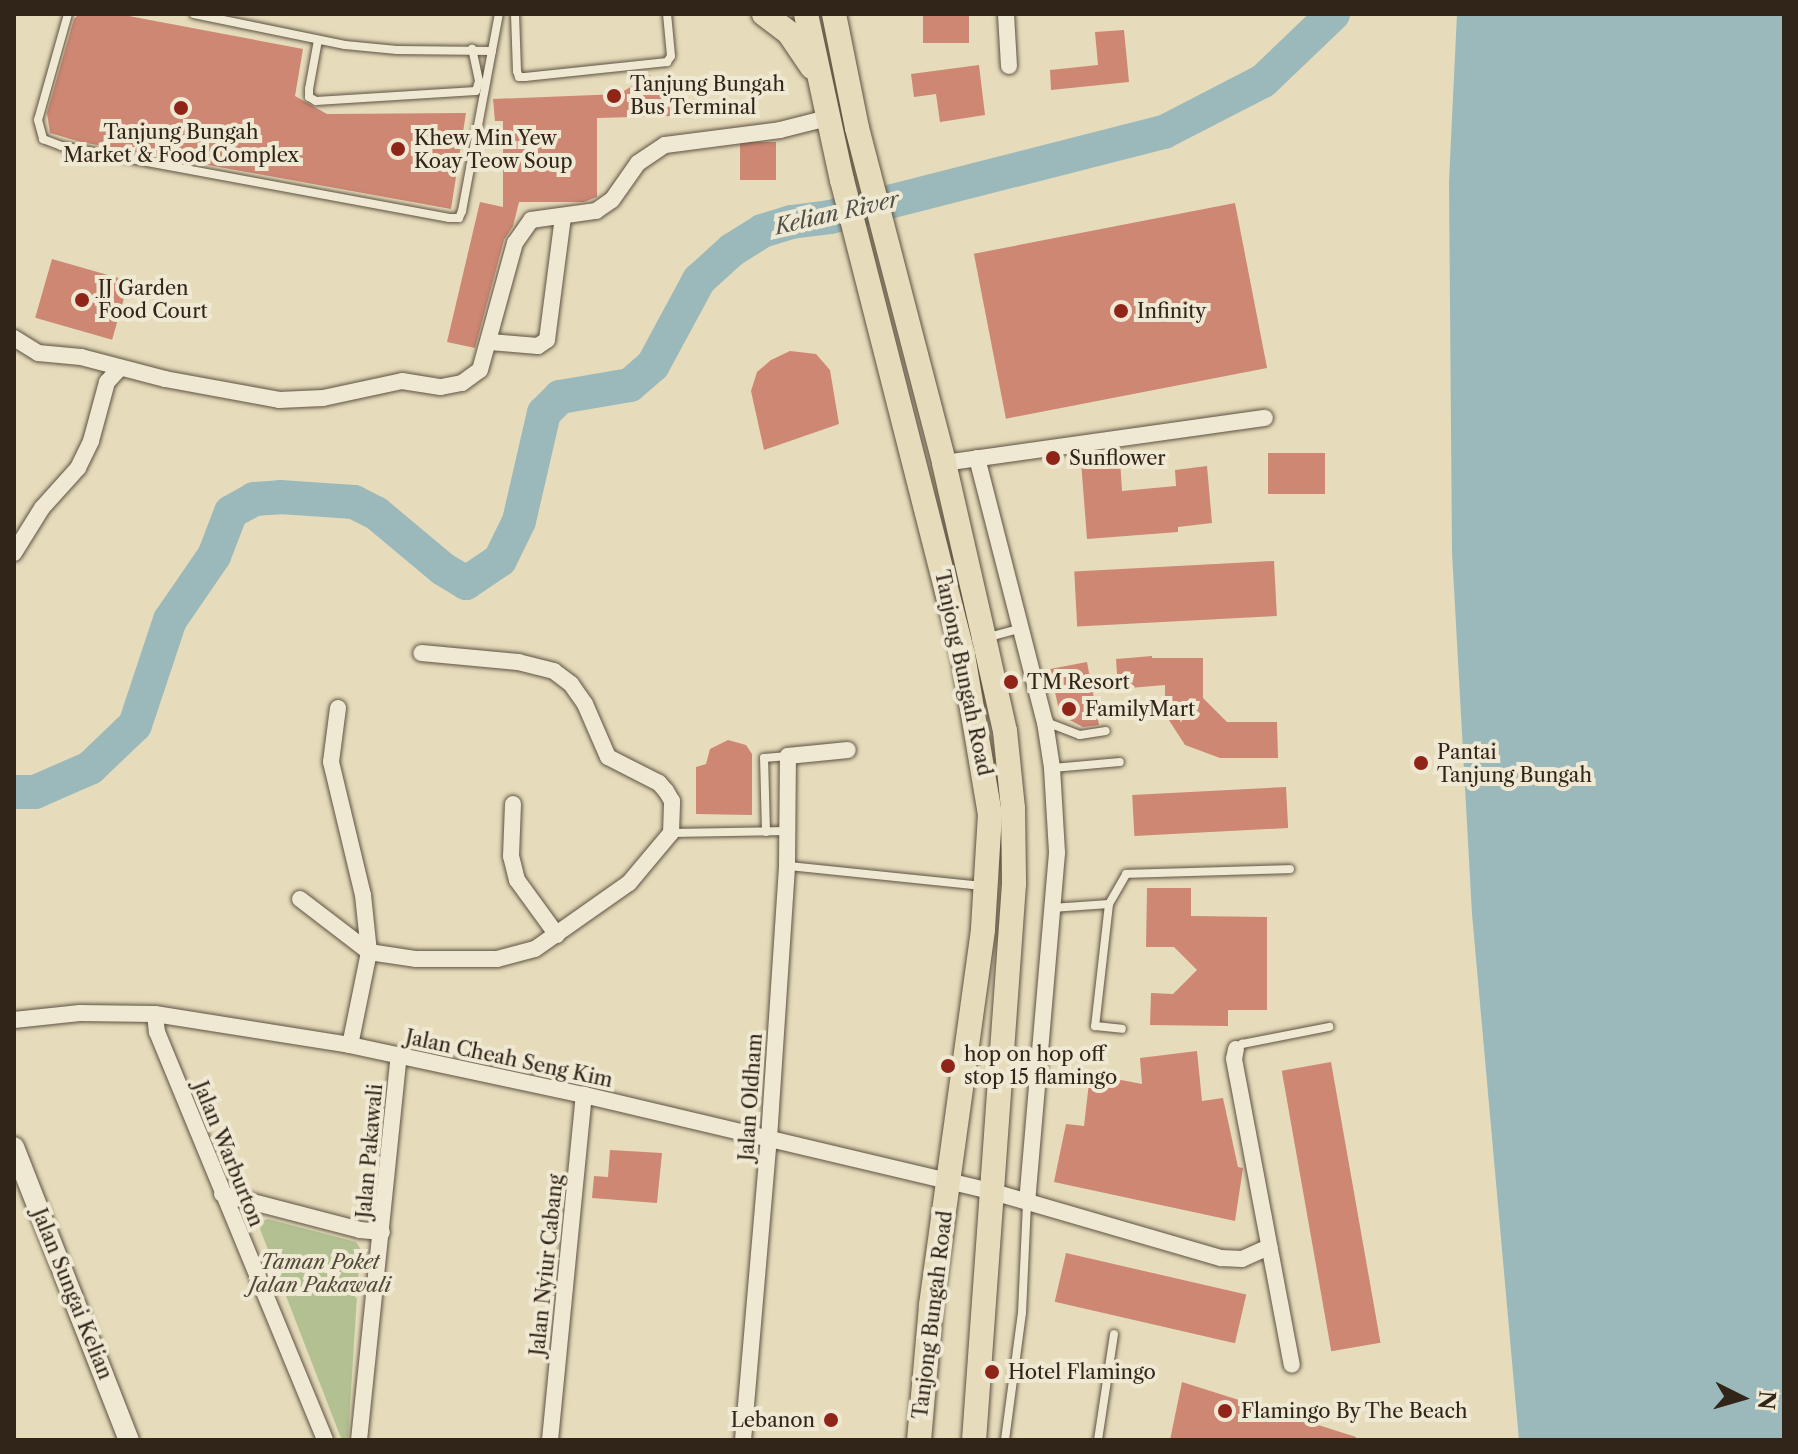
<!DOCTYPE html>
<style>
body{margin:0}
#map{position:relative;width:1798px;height:1454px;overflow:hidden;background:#e6dcbb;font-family:"Libre Caslon Text",serif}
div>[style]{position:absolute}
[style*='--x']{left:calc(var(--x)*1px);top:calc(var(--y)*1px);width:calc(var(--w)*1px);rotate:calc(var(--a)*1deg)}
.green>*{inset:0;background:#b3c192}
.water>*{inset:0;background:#9bb9bb}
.river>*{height:34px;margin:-17px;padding:0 17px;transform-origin:17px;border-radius:17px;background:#9bb9bb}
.building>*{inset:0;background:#cd8772;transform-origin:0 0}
.roads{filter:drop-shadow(0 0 2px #5e5242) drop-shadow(0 0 2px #5e5242)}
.service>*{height:8px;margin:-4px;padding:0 4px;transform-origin:4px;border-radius:4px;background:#efe8d3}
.minor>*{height:16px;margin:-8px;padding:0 8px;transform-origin:8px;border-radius:8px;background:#efe8d3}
.tertiary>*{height:20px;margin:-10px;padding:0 10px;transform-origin:10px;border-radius:10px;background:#efe8d3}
.primary>*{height:24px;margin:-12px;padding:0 12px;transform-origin:12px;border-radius:12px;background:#e6dcbb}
.dots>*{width:22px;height:22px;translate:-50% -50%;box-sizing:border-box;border:4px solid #efe8d3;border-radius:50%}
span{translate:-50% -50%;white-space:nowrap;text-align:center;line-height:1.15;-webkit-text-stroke:8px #efe8d3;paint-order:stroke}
.poi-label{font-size:20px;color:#312419}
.left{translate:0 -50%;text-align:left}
.right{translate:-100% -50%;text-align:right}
.street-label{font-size:20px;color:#312419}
.park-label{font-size:20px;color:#524b37;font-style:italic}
.water-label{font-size:22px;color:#51514a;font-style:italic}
.frame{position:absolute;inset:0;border:16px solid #312419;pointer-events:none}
.north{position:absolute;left:1702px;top:1358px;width:80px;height:80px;-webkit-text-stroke:6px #efe8d3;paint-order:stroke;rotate:95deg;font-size:22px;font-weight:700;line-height:32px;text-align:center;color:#312419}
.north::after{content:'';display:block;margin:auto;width:28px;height:36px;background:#312419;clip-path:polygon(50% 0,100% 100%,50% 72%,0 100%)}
</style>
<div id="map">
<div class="green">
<div style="clip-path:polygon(268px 1219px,356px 1242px,360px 1248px,348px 1439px,341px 1438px,260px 1229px,261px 1221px)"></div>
</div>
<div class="water">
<div style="clip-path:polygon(1457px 14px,1784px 14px,1784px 1440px,1519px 1440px,1472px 914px,1452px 552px,1449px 181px)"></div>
</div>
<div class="river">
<div style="--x:14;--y:792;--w:21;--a:0"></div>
<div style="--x:35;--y:792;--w:60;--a:-23.6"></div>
<div style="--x:90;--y:768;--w:62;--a:-43.7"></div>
<div style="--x:135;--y:725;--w:111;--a:-71.6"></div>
<div style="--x:170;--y:620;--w:78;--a:-55.5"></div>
<div style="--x:214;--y:556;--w:47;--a:-68.9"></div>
<div style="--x:231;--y:512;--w:26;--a:-29"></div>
<div style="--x:254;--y:499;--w:26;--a:-4"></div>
<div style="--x:280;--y:497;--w:74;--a:3.9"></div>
<div style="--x:354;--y:502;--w:25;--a:27"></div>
<div style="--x:376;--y:513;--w:87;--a:39.9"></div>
<div style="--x:443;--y:569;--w:27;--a:31"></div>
<div style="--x:466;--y:583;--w:41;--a:-34.1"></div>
<div style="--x:500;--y:560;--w:43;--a:-64"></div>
<div style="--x:519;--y:521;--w:111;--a:-77"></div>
<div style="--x:544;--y:413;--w:23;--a:-45"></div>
<div style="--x:560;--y:397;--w:71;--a:-9.7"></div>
<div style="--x:630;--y:385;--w:30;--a:-41"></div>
<div style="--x:653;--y:365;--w:97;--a:-61.6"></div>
<div style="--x:699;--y:280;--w:45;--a:-42.3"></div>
<div style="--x:732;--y:250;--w:36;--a:-32"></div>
<div style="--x:762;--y:231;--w:30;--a:-17"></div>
<div style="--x:791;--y:222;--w:39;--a:-7"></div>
<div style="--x:830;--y:217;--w:345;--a:-14.3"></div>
<div style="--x:1164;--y:132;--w:111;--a:-27.3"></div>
<div style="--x:1263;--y:81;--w:97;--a:-43.7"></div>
</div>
<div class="building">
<div style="clip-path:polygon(79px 14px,118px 14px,303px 49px,295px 96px,327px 114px,466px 113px,451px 209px,81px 142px,50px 133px,47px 113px,74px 19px)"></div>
<div style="left:923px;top:14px;width:46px;height:29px"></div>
<div style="clip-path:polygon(1124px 30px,1129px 82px,1051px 90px,1050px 70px,1098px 65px,1095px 32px)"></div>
<div style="clip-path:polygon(979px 65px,985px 115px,940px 122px,936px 94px,914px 97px,911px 74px)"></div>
<div style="clip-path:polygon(650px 75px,669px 103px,671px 116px,597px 118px,597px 197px,584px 202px,519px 202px,513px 226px,504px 240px,475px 348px,447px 342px,480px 202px,503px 207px,503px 121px,495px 121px,493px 99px,619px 94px)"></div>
<div style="left:776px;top:142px;width:38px;height:36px;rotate:90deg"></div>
<div style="left:1235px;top:203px;width:168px;height:266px;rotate:79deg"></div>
<div style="left:52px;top:259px;width:80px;height:61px;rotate:16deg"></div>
<div style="clip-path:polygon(790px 351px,816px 354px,830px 370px,839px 424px,764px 450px,751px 391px,757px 372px,771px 360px)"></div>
<div style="left:1325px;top:453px;width:41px;height:57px;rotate:90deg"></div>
<div style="clip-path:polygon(1120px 458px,1122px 491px,1176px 486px,1175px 470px,1207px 466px,1212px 523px,1178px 527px,1178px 532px,1087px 539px,1081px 461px)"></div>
<div style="left:1274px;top:561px;width:55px;height:200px;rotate:87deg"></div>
<div style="clip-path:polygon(1152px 656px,1152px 658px,1203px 658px,1203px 698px,1227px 722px,1277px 722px,1278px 758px,1220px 758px,1185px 745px,1165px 714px,1165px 685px,1118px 689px,1116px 659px)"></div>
<div style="clip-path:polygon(1087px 662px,1099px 725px,1083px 727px,1060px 715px,1050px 669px)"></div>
<div style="clip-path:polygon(728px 740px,746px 745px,752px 754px,752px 815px,696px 814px,696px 767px,706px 764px,710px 749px)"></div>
<div style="left:1286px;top:787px;width:41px;height:154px;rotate:87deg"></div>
<div style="clip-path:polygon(1147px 888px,1191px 888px,1191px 916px,1267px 917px,1267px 1010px,1228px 1010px,1228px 1026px,1150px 1025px,1151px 993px,1173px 994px,1197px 970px,1174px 947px,1146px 947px)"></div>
<div style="clip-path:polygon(1197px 1051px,1202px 1101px,1223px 1098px,1238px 1167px,1243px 1168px,1235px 1221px,1054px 1182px,1066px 1124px,1084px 1126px,1090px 1074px,1142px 1084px,1140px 1058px)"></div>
<div style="left:1331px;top:1062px;width:285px;height:50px;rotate:80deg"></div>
<div style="clip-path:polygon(610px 1150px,662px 1153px,657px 1203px,592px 1198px,594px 1176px,608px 1177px)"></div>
<div style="left:1066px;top:1253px;width:185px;height:50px;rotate:13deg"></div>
<div style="clip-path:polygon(1182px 1382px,1356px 1437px,1355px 1440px,1170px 1440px)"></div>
</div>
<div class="roads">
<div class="service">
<div style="--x:68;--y:14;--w:110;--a:105.8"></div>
<div style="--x:38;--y:120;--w:20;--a:75"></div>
<div style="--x:43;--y:139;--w:19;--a:21"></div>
<div style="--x:61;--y:146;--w:395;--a:10.5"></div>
<div style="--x:449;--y:218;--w:10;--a:0"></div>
<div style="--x:459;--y:218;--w:8;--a:-67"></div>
<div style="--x:462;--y:211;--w:200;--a:-79.4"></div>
<div style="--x:194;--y:14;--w:154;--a:11.6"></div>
<div style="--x:345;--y:45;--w:52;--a:5.5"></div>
<div style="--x:397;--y:50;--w:95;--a:0.6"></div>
<div style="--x:515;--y:14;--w:57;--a:88"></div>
<div style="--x:517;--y:71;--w:6;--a:72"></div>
<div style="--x:519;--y:77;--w:6;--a:0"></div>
<div style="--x:525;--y:77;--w:143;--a:-6"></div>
<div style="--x:667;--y:62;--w:7;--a:-56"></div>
<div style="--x:671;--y:56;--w:42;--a:-95.4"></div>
<div style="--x:318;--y:40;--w:50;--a:100.4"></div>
<div style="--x:309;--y:89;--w:8;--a:90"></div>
<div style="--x:309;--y:97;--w:8;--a:30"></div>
<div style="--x:316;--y:101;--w:160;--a:-3.6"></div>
<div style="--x:476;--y:91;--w:10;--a:-73"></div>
<div style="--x:479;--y:81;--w:33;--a:-102"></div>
<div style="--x:985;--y:638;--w:35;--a:-15"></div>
<div style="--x:1046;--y:722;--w:36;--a:21"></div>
<div style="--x:1080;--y:735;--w:26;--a:-9"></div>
<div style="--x:1053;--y:768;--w:67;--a:-5.1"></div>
<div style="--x:766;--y:832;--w:74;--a:-91.5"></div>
<div style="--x:764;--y:758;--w:24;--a:-5"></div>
<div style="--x:671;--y:833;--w:117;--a:-1"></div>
<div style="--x:788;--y:866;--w:194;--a:5.9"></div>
<div style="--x:1109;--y:904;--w:123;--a:96.5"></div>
<div style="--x:1095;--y:1026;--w:27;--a:6"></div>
<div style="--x:1052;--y:908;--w:57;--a:-4"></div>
<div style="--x:1109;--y:904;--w:34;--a:-60"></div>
<div style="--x:1126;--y:874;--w:164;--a:-1.7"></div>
<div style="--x:1236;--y:1049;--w:8;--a:-40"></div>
<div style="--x:1242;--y:1044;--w:89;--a:-11.1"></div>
<div style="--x:1005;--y:1440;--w:128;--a:-82.4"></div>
<div style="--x:1022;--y:1313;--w:111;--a:-87.4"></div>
<div style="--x:1098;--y:1440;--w:107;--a:-81.4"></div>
</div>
<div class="minor">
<div style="--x:1006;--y:14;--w:52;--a:86.7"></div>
<div style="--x:14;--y:338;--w:28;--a:32"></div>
<div style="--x:38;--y:353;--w:43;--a:5.3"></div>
<div style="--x:81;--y:357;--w:87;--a:14.7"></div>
<div style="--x:165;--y:379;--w:116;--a:10.4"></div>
<div style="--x:279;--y:400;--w:44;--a:-2.6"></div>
<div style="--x:323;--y:398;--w:81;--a:-12.1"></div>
<div style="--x:402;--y:381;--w:39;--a:9"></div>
<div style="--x:441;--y:387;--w:21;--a:-11"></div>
<div style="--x:462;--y:383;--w:22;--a:-36"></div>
<div style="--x:480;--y:370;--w:132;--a:-74.6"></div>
<div style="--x:515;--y:243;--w:28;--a:-55"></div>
<div style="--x:531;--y:220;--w:66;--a:-7.9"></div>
<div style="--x:596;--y:211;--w:19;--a:-35"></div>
<div style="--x:612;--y:200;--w:45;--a:-54.9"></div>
<div style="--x:638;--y:163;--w:32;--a:-34"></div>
<div style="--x:665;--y:145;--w:116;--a:-7.4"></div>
<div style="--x:780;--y:130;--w:49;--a:-14.3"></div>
<div style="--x:490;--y:342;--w:48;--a:4.8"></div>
<div style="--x:538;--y:346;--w:11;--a:-34"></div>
<div style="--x:547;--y:340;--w:125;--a:-82.6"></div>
<div style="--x:977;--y:458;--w:273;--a:75.6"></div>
<div style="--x:1045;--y:722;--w:47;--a:81.3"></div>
<div style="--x:1052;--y:768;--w:85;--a:86.6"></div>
<div style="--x:1057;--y:853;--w:349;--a:94.9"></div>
<div style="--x:944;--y:463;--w:324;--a:-8"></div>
<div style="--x:14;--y:553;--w:53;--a:-58.1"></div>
<div style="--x:42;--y:508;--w:54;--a:-48"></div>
<div style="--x:78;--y:468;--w:30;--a:-64"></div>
<div style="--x:91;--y:441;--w:61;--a:-74.8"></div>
<div style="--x:107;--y:382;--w:18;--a:-47"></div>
<div style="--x:338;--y:708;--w:54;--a:97.4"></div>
<div style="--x:331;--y:762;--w:137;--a:76.5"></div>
<div style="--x:363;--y:895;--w:57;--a:84"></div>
<div style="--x:369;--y:952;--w:95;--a:101.5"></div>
<div style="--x:513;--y:804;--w:52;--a:92.2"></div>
<div style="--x:511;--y:856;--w:25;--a:76"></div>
<div style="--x:517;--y:880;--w:68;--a:54"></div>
<div style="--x:300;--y:899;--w:87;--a:37.5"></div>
<div style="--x:369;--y:952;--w:48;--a:8.5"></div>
<div style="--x:416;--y:959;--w:81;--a:0"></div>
<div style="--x:497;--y:959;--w:39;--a:-15"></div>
<div style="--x:535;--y:949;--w:115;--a:-35.1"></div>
<div style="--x:629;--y:883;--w:65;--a:-50"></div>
<div style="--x:671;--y:833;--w:32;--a:-88"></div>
<div style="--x:672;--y:801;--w:12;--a:-121"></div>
<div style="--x:666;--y:791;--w:11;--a:-131"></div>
<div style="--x:659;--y:783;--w:57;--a:-153"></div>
<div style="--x:608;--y:757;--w:58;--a:-113.5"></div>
<div style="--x:585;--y:704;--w:24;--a:-125"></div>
<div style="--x:571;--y:684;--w:21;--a:-143"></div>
<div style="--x:554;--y:671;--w:37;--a:-166"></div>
<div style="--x:518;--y:662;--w:97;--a:-174.7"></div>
<div style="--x:155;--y:1014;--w:18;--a:84"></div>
<div style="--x:157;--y:1032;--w:441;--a:67.6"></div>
<div style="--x:14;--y:1020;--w:66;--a:-6.1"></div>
<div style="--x:80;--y:1013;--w:75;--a:0.8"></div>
<div style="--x:155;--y:1014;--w:197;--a:9"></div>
<div style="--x:350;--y:1045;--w:239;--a:12.1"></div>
<div style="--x:584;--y:1095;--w:417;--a:13.3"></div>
<div style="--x:990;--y:1191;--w:241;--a:16.2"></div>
<div style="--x:1221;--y:1258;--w:21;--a:3"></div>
<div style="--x:1242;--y:1259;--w:30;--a:-24"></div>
<div style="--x:1236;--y:1049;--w:10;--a:101"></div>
<div style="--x:1234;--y:1059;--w:311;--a:79.3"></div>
<div style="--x:222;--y:1194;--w:143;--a:14.6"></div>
<div style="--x:360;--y:1230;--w:22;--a:5"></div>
<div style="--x:359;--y:1440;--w:386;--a:-84.1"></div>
<div style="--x:550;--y:1440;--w:347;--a:-84.4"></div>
<div style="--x:743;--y:1440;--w:303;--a:-85.1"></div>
<div style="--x:769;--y:1138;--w:273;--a:-86.2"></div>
<div style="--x:787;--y:866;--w:110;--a:-89.5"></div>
<div style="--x:788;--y:756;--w:60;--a:-5.7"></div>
</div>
<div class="tertiary">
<div style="--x:14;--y:1147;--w:315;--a:68.6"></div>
</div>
<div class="primary">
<div style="--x:764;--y:14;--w:31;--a:37"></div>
<div style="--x:789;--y:33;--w:41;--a:55.9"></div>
<div style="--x:806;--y:14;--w:170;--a:77.8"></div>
<div style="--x:842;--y:180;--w:490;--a:75.7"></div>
<div style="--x:963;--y:655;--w:161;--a:80.4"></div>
<div style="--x:990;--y:814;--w:116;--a:93.5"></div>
<div style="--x:983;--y:930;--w:380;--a:97.9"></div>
<div style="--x:931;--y:1306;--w:135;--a:95.1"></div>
<div style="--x:834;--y:14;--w:116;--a:78.6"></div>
<div style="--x:857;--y:128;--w:346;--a:75.4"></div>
<div style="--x:944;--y:463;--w:180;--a:77.1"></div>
<div style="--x:984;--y:638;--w:95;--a:77.3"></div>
<div style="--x:1005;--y:731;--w:77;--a:84.1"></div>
<div style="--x:1013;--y:808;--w:76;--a:89.2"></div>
<div style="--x:1014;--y:884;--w:557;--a:94.11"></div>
</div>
</div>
<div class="dots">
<div style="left:614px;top:96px;background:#8f2418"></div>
<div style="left:181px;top:108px;background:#8f2418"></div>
<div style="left:398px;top:149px;background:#8f2418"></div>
<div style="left:82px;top:300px;background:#8f2418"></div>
<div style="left:1121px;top:311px;background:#8f2418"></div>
<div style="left:1053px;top:458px;background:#8f2418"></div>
<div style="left:1011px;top:682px;background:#8f2418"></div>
<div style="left:1069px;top:709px;background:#8f2418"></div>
<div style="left:1421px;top:763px;background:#8f2418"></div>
<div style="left:948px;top:1066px;background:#8f2418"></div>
<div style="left:992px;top:1372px;background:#8f2418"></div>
<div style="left:1225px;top:1411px;background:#8f2418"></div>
<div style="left:831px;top:1420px;background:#8f2418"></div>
</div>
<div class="poi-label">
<span class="left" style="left:630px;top:96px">Tanjung Bungah<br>Bus Terminal</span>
<span style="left:181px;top:144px">Tanjung Bungah<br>Market &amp; Food Complex</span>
<span class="left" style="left:414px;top:150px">Khew Min Yew<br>Koay Teow Soup</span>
<span class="left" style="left:98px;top:300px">JJ Garden<br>Food Court</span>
<span class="left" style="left:1137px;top:311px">Infinity</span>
<span class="left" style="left:1069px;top:458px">Sunflower</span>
<span class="left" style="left:1027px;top:682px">TM Resort</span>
<span class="left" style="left:1085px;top:709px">FamilyMart</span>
<span class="left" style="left:1437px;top:764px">Pantai<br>Tanjung Bungah</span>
<span class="left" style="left:964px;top:1066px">hop on hop off<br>stop 15 flamingo</span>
<span class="left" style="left:1008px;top:1372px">Hotel Flamingo</span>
<span class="left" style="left:1241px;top:1411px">Flamingo By The Beach</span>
<span class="right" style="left:815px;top:1420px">Lebanon</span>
</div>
<div class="street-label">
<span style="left:963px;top:673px;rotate:78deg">Tanjong Bungah Road</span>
<span style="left:509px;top:1059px;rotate:12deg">Jalan Cheah Seng Kim</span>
<span style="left:751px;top:1097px;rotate:-86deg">Jalan Oldham</span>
<span style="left:370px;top:1151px;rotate:-85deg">Jalan Pakawali</span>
<span style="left:228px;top:1154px;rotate:68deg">Jalan Warburton</span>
<span style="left:547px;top:1265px;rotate:-84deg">Jalan Nyiur Cabang</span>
<span style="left:72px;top:1294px;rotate:68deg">Jalan Sungai Kelian</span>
<span style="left:933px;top:1315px;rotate:-83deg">Tanjong Bungah Road</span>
</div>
<div class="park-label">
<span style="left:320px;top:1274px">Taman Poket<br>Jalan Pakawali</span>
</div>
<div class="water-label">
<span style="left:837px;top:213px;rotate:-13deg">Kelian River</span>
</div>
<div class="frame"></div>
<div class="north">N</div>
</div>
